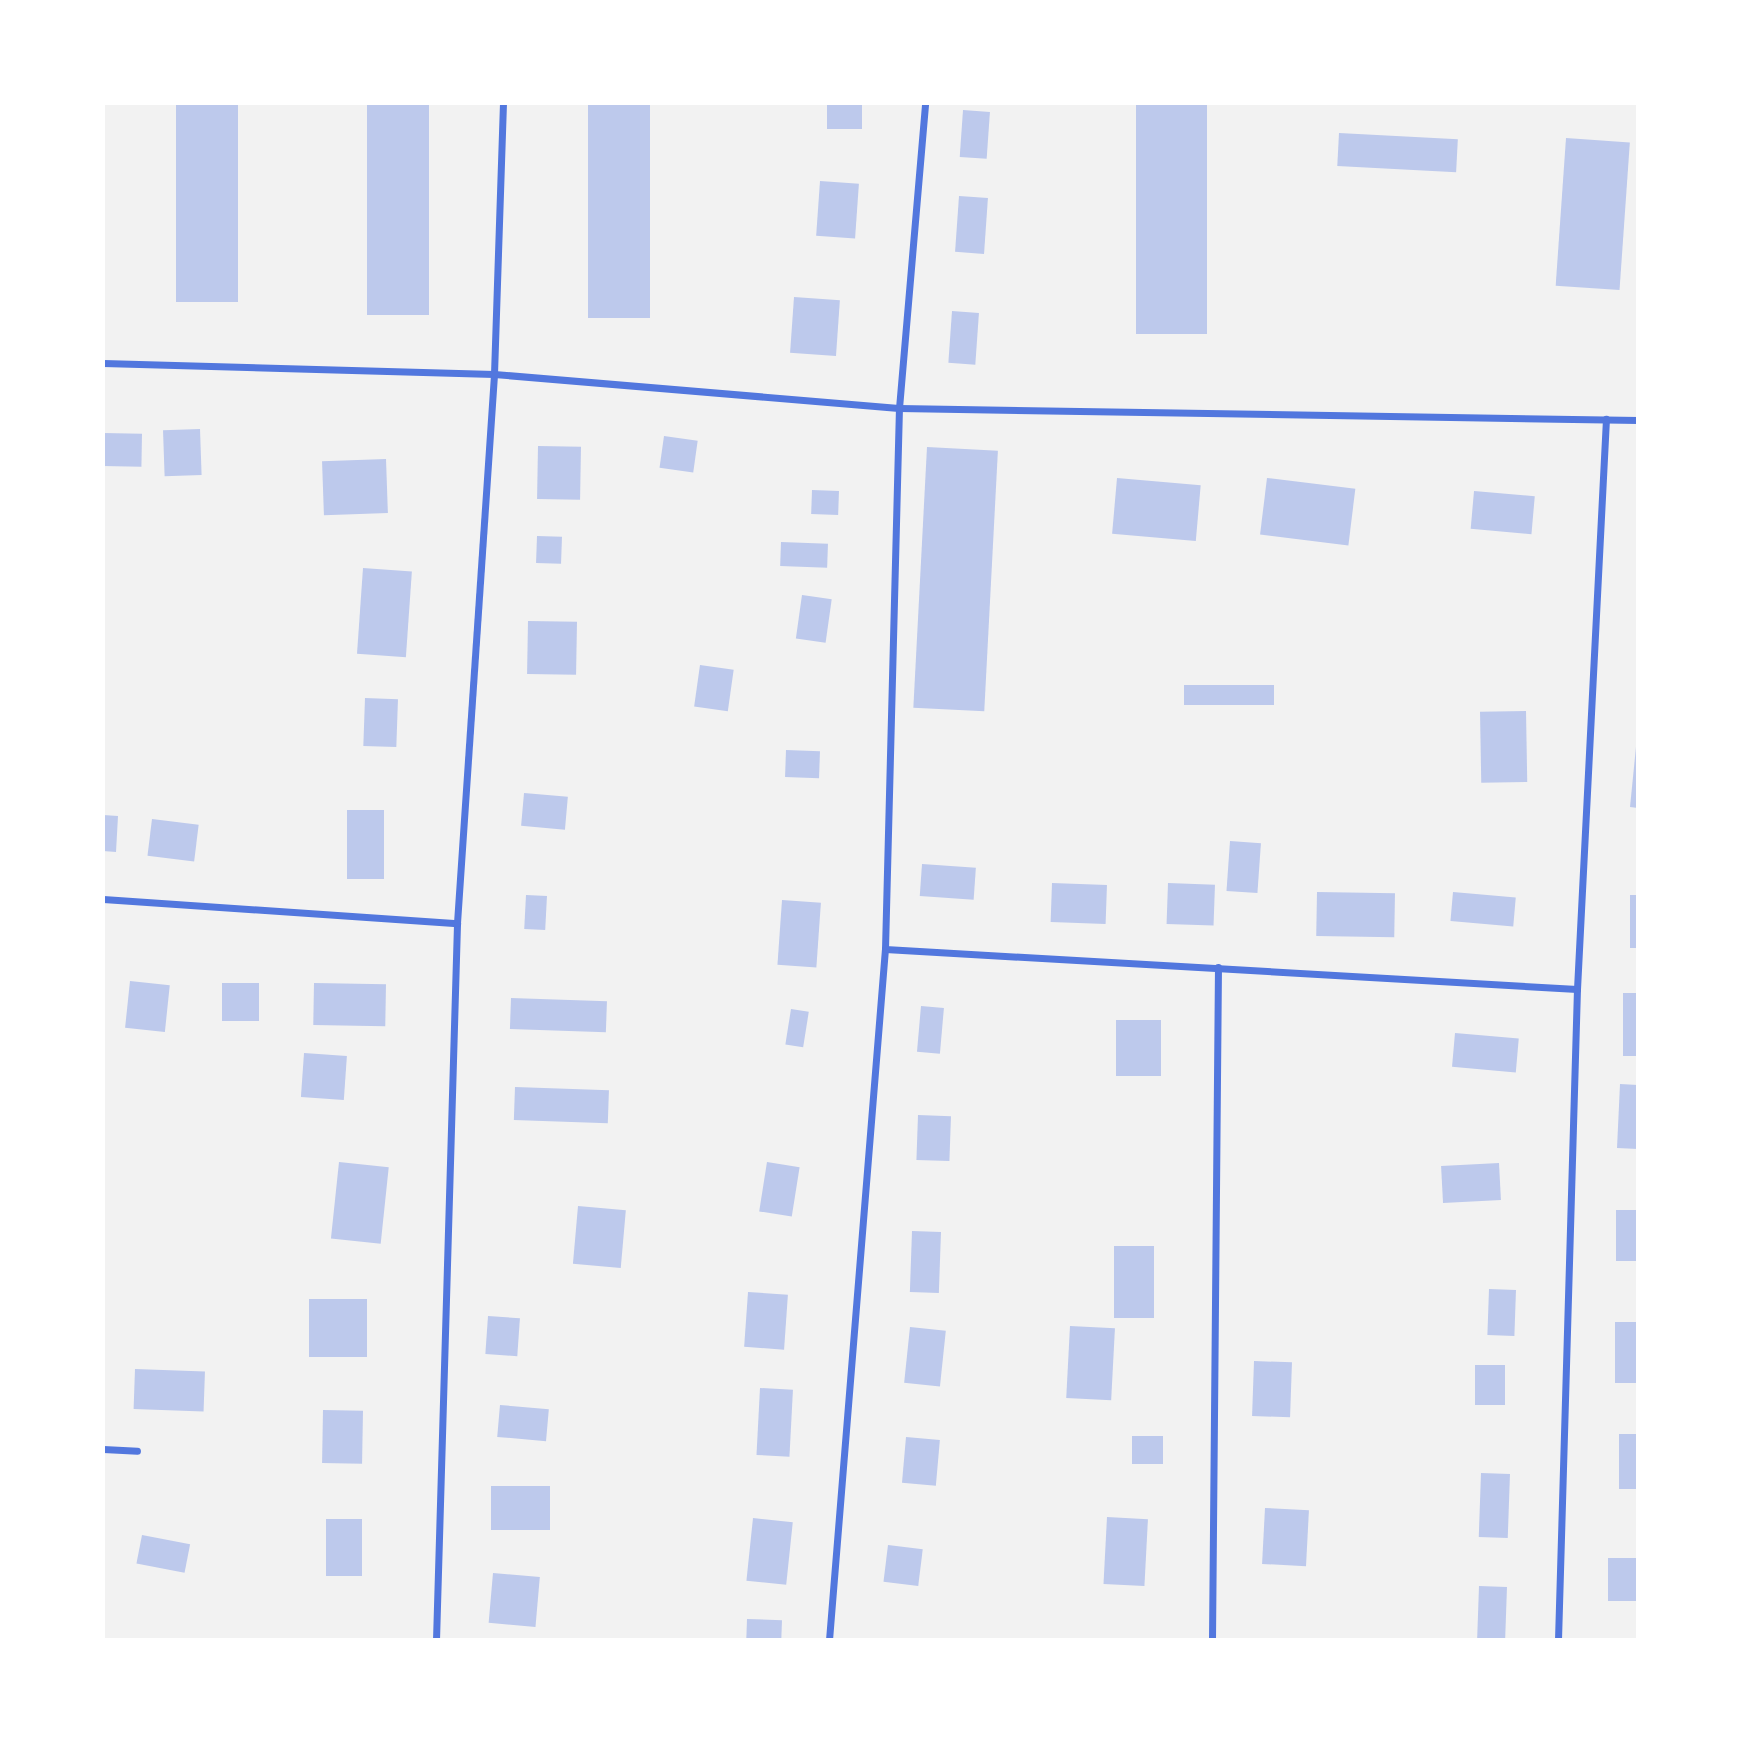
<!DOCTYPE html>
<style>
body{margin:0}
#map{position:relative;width:1741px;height:1743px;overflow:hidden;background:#f2f2f2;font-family:"Roboto Condensed",sans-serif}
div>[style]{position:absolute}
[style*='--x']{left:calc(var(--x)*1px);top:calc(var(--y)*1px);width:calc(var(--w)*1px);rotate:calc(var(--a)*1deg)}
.building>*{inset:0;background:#bdc9ec;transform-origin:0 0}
.minor>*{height:7px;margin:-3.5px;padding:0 3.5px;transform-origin:3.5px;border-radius:3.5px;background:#5277de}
span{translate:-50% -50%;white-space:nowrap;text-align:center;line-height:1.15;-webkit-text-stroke:6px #fff;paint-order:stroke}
.frame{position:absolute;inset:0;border:105px solid #fff;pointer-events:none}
</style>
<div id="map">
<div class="building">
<div style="left:176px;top:103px;width:62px;height:199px"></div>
<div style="left:367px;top:103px;width:62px;height:212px"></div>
<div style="left:588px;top:103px;width:62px;height:215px"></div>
<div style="left:827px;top:103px;width:35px;height:26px"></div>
<div style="left:1136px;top:103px;width:71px;height:231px"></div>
<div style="left:963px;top:110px;width:27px;height:47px;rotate:4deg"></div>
<div style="left:1339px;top:133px;width:119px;height:33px;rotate:3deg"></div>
<div style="left:1566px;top:138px;width:64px;height:148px;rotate:4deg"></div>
<div style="left:820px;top:181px;width:39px;height:55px;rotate:4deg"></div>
<div style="left:959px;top:196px;width:29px;height:56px;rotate:4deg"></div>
<div style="left:794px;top:297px;width:46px;height:56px;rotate:4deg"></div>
<div style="left:952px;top:311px;width:27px;height:52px;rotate:4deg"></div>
<div style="left:200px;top:429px;width:46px;height:37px;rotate:88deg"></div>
<div style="left:103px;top:433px;width:39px;height:33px;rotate:1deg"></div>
<div style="left:664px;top:436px;width:34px;height:32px;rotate:8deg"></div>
<div style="left:538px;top:446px;width:43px;height:53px;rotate:1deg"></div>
<div style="left:927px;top:447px;width:71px;height:261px;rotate:3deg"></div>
<div style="left:386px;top:459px;width:54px;height:64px;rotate:88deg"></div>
<div style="left:1117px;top:478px;width:84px;height:56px;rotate:5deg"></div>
<div style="left:1267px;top:478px;width:89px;height:57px;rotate:7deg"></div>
<div style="left:812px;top:490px;width:27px;height:24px;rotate:2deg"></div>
<div style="left:1474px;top:491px;width:61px;height:38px;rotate:5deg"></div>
<div style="left:537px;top:536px;width:25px;height:27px;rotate:2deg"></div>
<div style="left:781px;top:542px;width:47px;height:24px;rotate:2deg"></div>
<div style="left:363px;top:568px;width:49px;height:86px;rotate:4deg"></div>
<div style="left:802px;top:595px;width:30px;height:44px;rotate:8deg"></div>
<div style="left:528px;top:621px;width:49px;height:53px;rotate:1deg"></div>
<div style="left:700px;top:665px;width:34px;height:42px;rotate:8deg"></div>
<div style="left:1184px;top:685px;width:90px;height:20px"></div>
<div style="left:365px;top:698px;width:33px;height:48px;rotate:2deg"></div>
<div style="left:1526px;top:711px;width:71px;height:46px;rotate:89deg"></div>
<div style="clip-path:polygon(1636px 747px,1638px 747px,1638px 808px,1630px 807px)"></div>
<div style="left:786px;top:750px;width:34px;height:27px;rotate:2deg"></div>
<div style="left:524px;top:793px;width:44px;height:33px;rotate:5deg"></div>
<div style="left:347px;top:810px;width:37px;height:69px"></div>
<div style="clip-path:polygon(103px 815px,118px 816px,116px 852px,103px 851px)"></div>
<div style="left:152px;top:819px;width:47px;height:37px;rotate:7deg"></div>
<div style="left:1230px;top:841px;width:31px;height:50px;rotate:4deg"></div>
<div style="left:922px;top:864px;width:54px;height:32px;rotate:4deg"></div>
<div style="left:1052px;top:883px;width:55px;height:39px;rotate:2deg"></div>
<div style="left:1168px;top:883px;width:47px;height:41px;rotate:2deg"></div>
<div style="left:1317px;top:892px;width:78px;height:44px;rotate:1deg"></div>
<div style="left:1453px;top:892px;width:63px;height:29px;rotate:5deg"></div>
<div style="left:526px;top:895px;width:21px;height:34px;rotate:3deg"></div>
<div style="left:1630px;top:895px;width:8px;height:53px"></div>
<div style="left:782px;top:900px;width:39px;height:65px;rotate:4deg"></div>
<div style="left:130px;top:981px;width:40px;height:47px;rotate:6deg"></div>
<div style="left:222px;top:983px;width:37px;height:38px"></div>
<div style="left:314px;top:983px;width:72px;height:42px;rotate:1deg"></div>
<div style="left:1623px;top:993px;width:15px;height:63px"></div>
<div style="left:511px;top:998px;width:96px;height:31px;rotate:2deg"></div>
<div style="left:921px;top:1006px;width:23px;height:46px;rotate:5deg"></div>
<div style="left:791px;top:1009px;width:18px;height:36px;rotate:9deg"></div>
<div style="left:1161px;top:1020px;width:56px;height:45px;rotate:90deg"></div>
<div style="left:1455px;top:1033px;width:64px;height:34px;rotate:5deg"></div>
<div style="left:304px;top:1053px;width:43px;height:44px;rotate:4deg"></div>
<div style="clip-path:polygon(1620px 1084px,1638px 1085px,1638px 1149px,1617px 1148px)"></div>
<div style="left:515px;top:1087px;width:94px;height:33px;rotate:2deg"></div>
<div style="left:918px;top:1115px;width:33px;height:45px;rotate:2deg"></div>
<div style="left:339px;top:1162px;width:50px;height:77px;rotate:6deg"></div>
<div style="left:767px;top:1162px;width:33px;height:50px;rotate:9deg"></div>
<div style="left:1499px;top:1163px;width:37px;height:58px;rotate:87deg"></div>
<div style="left:578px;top:1206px;width:48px;height:58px;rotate:5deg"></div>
<div style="left:1616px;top:1210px;width:22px;height:51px"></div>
<div style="left:912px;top:1231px;width:29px;height:61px;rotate:2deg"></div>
<div style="left:1114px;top:1246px;width:40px;height:72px"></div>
<div style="left:1489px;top:1289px;width:27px;height:46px;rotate:2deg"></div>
<div style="left:748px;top:1292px;width:40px;height:55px;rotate:4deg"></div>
<div style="left:367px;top:1299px;width:58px;height:58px;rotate:90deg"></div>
<div style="left:488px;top:1316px;width:32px;height:38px;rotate:4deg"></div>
<div style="left:1615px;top:1322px;width:23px;height:61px"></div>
<div style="left:1070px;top:1326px;width:45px;height:72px;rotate:3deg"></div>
<div style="left:910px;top:1327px;width:36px;height:56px;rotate:6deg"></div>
<div style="left:1254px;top:1361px;width:38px;height:55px;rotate:2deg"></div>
<div style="left:1505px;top:1365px;width:40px;height:30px;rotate:90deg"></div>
<div style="left:135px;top:1369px;width:70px;height:40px;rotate:2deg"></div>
<div style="left:760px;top:1388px;width:33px;height:67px;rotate:3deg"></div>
<div style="left:500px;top:1405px;width:49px;height:32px;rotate:5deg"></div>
<div style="left:323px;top:1410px;width:40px;height:53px;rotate:1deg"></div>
<div style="left:1619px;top:1434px;width:19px;height:55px"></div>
<div style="left:1132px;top:1436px;width:31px;height:28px"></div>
<div style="left:906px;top:1437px;width:34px;height:46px;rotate:5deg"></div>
<div style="left:1481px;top:1473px;width:29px;height:64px;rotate:2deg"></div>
<div style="left:550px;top:1486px;width:44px;height:59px;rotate:90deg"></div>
<div style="left:1265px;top:1508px;width:44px;height:56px;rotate:3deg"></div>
<div style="left:1107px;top:1517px;width:41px;height:67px;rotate:3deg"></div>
<div style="left:753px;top:1518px;width:40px;height:63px;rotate:6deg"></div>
<div style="left:326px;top:1519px;width:36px;height:57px"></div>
<div style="left:142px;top:1535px;width:49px;height:29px;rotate:11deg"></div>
<div style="left:888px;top:1545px;width:35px;height:37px;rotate:7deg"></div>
<div style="left:1638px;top:1558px;width:43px;height:30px;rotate:90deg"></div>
<div style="left:493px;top:1573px;width:47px;height:50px;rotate:5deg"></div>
<div style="left:1479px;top:1586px;width:28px;height:54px;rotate:2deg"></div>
<div style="left:747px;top:1619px;width:35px;height:21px;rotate:2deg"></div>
</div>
<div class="minor">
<div style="--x:103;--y:363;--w:391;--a:1.6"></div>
<div style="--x:494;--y:374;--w:406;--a:4.8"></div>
<div style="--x:899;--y:408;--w:739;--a:0.93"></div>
<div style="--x:103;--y:899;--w:355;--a:3.9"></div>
<div style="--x:885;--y:949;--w:693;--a:3.31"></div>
<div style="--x:103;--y:1449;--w:34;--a:3"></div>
<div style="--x:436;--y:1640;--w:717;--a:-88.32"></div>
<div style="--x:457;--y:923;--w:550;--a:-86.14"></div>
<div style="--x:494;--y:374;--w:271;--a:-88.1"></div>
<div style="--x:829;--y:1640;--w:693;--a:-85.37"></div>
<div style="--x:885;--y:949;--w:541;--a:-88.52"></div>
<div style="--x:899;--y:408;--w:306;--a:-85.1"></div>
<div style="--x:1212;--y:1640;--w:673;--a:-89.49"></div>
<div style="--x:1558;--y:1640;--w:651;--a:-88.33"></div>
<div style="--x:1577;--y:989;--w:571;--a:-87.09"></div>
</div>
<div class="frame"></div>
</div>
